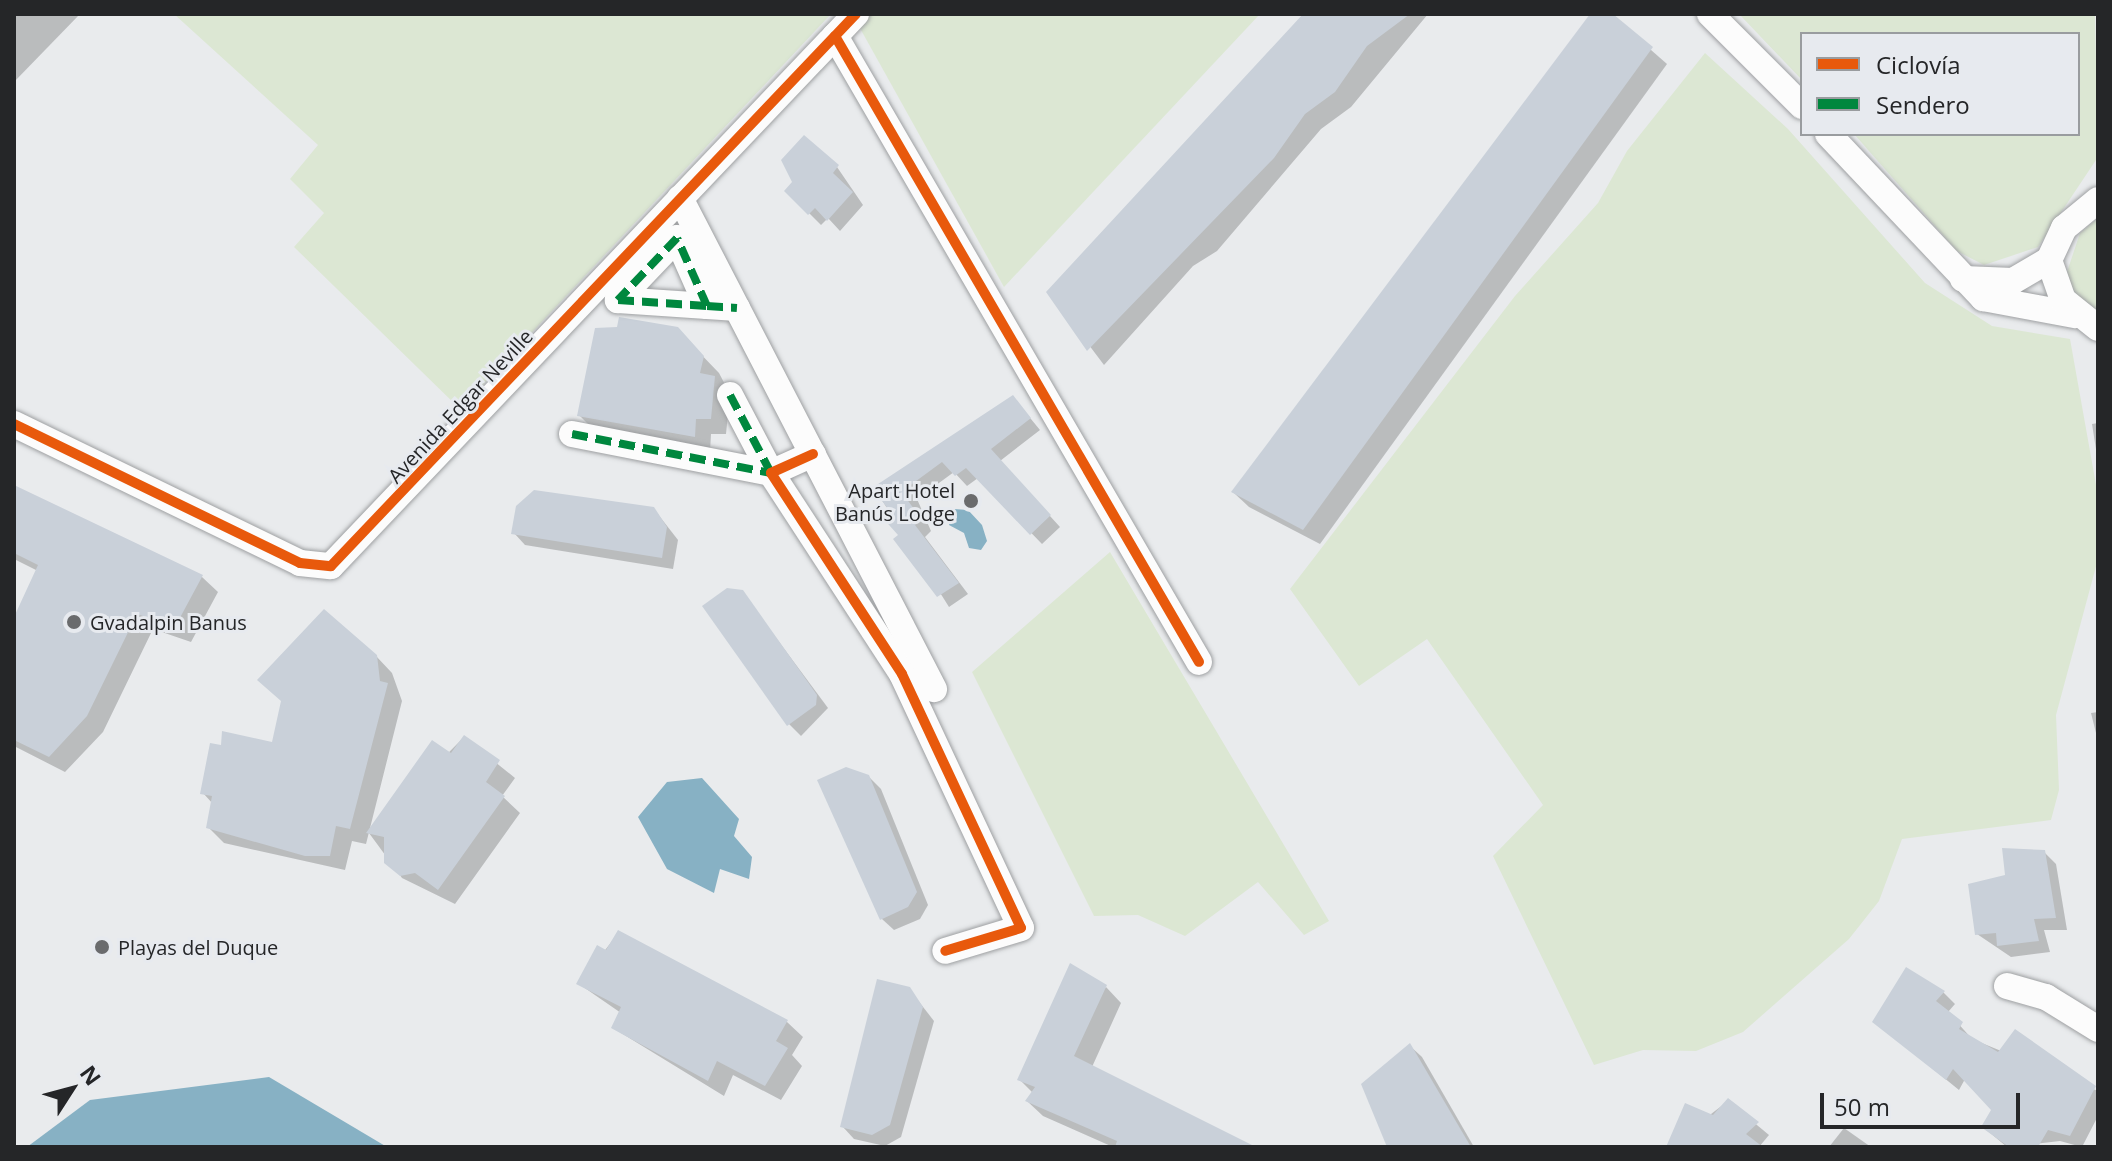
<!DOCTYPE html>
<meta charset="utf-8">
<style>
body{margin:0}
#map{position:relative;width:2112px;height:1161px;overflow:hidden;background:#e9ebed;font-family:"Open Sans",sans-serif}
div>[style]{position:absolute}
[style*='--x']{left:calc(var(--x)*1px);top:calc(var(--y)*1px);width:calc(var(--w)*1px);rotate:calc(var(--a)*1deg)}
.green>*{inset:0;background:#dce7d3}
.water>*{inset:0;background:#87b1c4}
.shadow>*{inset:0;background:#0003}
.building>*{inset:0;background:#c9d0d9}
.roads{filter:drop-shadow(0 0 2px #9ea0a2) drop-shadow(0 0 2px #9ea0a2)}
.street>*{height:26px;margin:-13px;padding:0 13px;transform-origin:13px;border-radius:13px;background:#fcfcfc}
.quiet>*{height:8px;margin-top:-4px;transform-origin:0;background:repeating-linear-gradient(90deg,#00873e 0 16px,transparent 0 24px)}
.cycleway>*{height:10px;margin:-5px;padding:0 5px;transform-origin:5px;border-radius:5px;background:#e8590c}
.dots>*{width:22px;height:22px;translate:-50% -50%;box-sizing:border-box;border:4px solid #e7eaef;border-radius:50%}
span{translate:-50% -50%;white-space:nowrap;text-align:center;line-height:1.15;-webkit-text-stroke:6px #e7eaef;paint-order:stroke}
.street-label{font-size:20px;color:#252628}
.poi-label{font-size:20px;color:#252628}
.right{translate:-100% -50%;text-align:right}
.left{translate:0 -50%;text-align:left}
.frame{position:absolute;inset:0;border:16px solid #252628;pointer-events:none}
.legend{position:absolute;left:1800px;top:32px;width:280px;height:104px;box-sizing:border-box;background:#e7eaef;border:2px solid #999c9f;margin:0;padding:10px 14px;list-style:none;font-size:24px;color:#252628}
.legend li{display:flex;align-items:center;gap:16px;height:40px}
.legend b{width:40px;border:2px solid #999c9f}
.north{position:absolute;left:32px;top:1049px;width:80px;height:80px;-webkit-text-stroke:6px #e7eaef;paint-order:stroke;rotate:54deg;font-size:22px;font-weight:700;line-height:32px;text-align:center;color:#252628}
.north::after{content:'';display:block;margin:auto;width:28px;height:36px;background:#252628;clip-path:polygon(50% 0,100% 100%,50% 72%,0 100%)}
.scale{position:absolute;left:1820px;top:1093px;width:200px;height:36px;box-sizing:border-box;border:4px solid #252628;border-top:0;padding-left:10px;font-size:24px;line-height:28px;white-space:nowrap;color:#252628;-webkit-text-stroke:6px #e7eaef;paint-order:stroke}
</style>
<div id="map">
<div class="green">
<div style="clip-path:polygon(174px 14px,831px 14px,460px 409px,294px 247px,324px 213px,290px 179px,318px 145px)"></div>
<div style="clip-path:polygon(863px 14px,1260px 14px,1004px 287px,856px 21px)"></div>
<div style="clip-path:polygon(1739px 14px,2095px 14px,2098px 157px,2038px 247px,1984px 265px,1957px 251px,1854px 134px,2078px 134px,2078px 34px,1802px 34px,1802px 80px)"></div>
<div style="clip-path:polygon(1705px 53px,1788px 129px,1925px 283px,1992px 326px,2070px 339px,2098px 496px,2098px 559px,2056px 715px,2059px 790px,2051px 820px,1902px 839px,1879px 901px,1849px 939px,1743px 1032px,1696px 1051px,1643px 1050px,1594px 1065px,1493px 856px,1543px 805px,1427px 639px,1359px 686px,1290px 589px,1515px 296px,1598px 203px,1627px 151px)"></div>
<div style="clip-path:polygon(2098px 218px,2098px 311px,2074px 293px,2067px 272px,2080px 233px)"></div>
<div style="clip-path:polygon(1110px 552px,1329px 921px,1304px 935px,1258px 882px,1185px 936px,1138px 915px,1094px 916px,972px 672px)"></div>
</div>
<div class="water">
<div style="clip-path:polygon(954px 509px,968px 510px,982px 525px,987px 541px,981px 550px,969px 548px,964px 533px,949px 525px)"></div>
<div style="clip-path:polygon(702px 778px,739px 819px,734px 836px,752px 857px,749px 879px,720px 869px,714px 893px,667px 869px,638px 817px,667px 782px)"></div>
<div style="clip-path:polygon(269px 1077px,387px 1147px,27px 1147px,90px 1100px)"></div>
</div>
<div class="shadow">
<div style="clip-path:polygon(14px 14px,80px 14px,14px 82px)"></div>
<div style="clip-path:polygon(1306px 14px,1428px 14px,1351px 107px,1321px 129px,1217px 251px,1193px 266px,1104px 365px,1049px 292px)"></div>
<div style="clip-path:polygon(1593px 14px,1610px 14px,1667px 64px,1320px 544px,1249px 507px,1233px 492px)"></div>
<div style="clip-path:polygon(837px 167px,863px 205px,840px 231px,828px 218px,821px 225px,787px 191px)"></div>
<div style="clip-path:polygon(619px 329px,693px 346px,719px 373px,730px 394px,726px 434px,711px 434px,710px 452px,595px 431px,579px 415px)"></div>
<div style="clip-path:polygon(1013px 397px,1040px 430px,1000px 461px,1060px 527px,1042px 544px,978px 478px,967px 486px,954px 472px,917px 499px,931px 531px,925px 537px,968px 594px,949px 607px,875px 489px)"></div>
<div style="clip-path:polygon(2098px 423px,2098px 462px,2092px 424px)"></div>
<div style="clip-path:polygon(14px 487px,202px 577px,218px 592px,191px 642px,153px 629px,103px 732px,65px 772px,14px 746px,14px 621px,38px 571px,14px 559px)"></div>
<div style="clip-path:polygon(653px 508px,678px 540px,673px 569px,525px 545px,514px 533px)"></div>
<div style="clip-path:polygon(742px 592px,828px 708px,801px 736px,789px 724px)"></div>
<div style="clip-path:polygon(376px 656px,392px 673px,402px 701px,366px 844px,352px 841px,345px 870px,224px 843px,208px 827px,213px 804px,203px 793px,274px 745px)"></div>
<div style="clip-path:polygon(2098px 712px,2098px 741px,2091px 713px)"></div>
<div style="clip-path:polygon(464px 737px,515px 778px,502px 796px,520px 813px,455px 904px,402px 878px,369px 833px)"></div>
<div style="clip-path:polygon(868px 776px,881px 789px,928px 905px,920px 919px,894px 930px,882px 919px)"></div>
<div style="clip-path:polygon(2044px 852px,2056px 864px,2067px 930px,2044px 930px,2050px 952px,2011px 957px,1977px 934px,2007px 876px)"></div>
<div style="clip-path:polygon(619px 932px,787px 1022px,803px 1037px,792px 1055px,802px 1066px,781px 1100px,733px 1075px,724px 1096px,613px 1028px,621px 1013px,579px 984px)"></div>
<div style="clip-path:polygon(1106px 987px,1121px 1003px,1092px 1067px,1251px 1147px,1113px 1147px,1043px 1116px,1027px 1101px,1033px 1093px,1020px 1080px)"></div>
<div style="clip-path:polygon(909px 989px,934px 1021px,901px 1137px,885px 1146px,854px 1139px,843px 1127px)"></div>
<div style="clip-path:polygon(1943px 992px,1955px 1004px,1948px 1012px,1972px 1039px,2098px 1091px,2098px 1116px,2082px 1147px,2060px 1141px,2007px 1147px,1983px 1127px,1993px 1110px,1965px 1079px,1959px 1090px,1875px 1022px)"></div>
<div style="clip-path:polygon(1410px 1046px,1422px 1057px,1474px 1147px,1389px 1147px)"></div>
<div style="clip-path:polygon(1728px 1101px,1769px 1135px,1759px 1147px,1668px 1147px)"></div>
<div style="clip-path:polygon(1844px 1128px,1871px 1147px,1829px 1147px)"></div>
</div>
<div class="building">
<div style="clip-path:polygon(1303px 14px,1410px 14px,1367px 46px,1335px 92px,1305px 114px,1274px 158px,1087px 351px,1046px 292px)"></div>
<div style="clip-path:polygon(1590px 14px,1613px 14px,1653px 47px,1303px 530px,1231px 492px)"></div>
<div style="clip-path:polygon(804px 135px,839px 165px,833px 173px,853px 192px,827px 221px,815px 208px,808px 215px,784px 191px,792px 182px,781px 160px)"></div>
<div style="clip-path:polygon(619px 317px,678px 327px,704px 356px,700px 373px,715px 376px,711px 419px,696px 419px,695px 437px,577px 416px,595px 328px,617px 327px)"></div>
<div style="clip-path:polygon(1013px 395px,1031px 418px,991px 449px,1051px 515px,1030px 535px,966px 468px,955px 476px,942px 462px,908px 487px,906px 498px,922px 520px,915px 525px,959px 583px,937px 597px,893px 539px,898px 535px,881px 516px,889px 510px,872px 488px)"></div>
<div style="clip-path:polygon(14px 485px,203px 575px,175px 627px,137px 614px,87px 716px,49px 757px,14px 740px,14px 617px,38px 565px,14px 553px)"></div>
<div style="clip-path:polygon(534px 490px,654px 507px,667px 527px,662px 558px,511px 534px,516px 506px)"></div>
<div style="clip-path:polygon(727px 588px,743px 590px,817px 695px,816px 705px,787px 726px,702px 606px)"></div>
<div style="clip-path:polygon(324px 609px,377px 655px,380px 681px,388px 683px,350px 829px,336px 826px,330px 856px,305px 856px,206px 828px,212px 796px,200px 794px,210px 743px,221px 745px,222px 731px,272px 742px,281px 701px,257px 680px)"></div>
<div style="clip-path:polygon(464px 735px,500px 760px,486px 782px,505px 796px,438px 890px,415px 873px,400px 876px,384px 863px,384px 837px,366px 833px,432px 740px,451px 753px)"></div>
<div style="clip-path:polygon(846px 767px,869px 775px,917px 892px,908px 907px,880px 920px,817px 780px)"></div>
<div style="clip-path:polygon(2002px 848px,2045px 850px,2056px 918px,2034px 919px,2039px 941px,1997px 946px,1996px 933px,1975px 935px,1968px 884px,2005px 875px)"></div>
<div style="clip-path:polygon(618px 930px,788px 1020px,776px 1041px,788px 1048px,765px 1086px,717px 1061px,708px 1081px,611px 1028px,621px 1007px,576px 984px,597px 945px,606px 950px)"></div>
<div style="clip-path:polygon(1070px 963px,1107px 985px,1074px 1056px,1256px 1147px,1115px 1147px,1117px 1141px,1025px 1101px,1035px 1087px,1017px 1080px)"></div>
<div style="clip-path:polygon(1906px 967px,1945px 991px,1936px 1001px,1963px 1022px,1959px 1029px,1998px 1052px,2015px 1029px,2096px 1086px,2070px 1136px,2048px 1130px,2038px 1147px,2009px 1147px,1981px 1127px,1991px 1110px,1953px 1069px,1946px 1080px,1872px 1022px)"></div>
<div style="clip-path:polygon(877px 979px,910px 987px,923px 1007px,890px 1125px,872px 1135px,840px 1127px)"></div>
<div style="clip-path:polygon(1410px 1043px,1471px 1147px,1387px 1147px,1361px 1084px)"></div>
<div style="clip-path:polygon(1728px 1098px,1759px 1122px,1746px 1134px,1763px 1147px,1666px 1147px,1685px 1103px,1713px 1115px)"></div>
</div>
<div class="roads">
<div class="street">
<div style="--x:1710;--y:14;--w:130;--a:45"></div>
<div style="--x:835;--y:36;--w:724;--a:59.82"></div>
<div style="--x:1828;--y:134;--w:226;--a:46.6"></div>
<div style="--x:1983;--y:298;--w:94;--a:10.5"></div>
<div style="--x:680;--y:198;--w:553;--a:62.65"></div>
<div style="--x:2098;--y:200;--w:44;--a:140.5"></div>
<div style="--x:2064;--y:228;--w:35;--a:115"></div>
<div style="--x:2049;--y:260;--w:42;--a:70.7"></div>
<div style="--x:2063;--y:300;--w:45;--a:38.7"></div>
<div style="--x:1963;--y:279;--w:50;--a:2.3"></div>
<div style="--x:2013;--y:281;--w:42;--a:-30.3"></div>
<div style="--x:707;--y:306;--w:74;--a:-113.8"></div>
<div style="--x:677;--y:238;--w:86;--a:133.6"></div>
<div style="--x:618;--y:300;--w:89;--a:3.9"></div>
<div style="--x:707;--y:306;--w:30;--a:4"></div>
<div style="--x:730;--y:395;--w:88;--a:62.3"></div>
<div style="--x:14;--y:424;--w:318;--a:25.9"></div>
<div style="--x:300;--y:563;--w:31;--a:6"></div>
<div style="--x:331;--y:566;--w:762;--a:-46.44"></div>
<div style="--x:572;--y:434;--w:203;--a:11.1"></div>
<div style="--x:813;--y:454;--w:46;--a:155.7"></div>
<div style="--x:771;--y:473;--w:240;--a:56.9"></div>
<div style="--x:902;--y:674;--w:280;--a:64.9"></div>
<div style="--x:1021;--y:928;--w:79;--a:163.2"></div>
<div style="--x:2007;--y:986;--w:41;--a:15.8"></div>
<div style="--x:2046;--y:997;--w:61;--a:31.6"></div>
</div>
</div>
<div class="quiet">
<div style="--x:707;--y:306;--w:74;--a:-113.8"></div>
<div style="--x:677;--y:238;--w:86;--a:133.6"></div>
<div style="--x:618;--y:300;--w:89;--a:3.9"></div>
<div style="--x:707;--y:306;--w:30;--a:4"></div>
<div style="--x:730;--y:395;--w:88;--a:62.3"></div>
<div style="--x:572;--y:434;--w:203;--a:11.1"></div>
</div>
<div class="cycleway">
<div style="--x:835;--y:36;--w:724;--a:59.82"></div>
<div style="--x:14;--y:424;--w:318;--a:25.9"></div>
<div style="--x:300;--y:563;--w:31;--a:6"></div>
<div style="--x:331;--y:566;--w:762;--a:-46.44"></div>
<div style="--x:813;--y:454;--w:46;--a:155.7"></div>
<div style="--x:771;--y:473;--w:240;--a:56.9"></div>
<div style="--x:902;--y:674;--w:280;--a:64.9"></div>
<div style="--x:1021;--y:928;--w:79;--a:163.2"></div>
</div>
<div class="dots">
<div style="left:971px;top:501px;background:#6a6b6d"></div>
<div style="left:74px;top:622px;background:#6a6b6d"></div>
<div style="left:102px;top:947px;background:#6a6b6d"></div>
</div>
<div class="street-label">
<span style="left:460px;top:406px;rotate:-47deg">Avenida Edgar Neville</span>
</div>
<div class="poi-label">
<span class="right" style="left:955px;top:502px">Apart Hotel<br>Banús Lodge</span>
<span class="left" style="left:90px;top:622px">Gvadalpin Banus</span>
<span class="left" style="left:118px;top:947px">Playas del Duque</span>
</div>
<div class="frame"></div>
<ul class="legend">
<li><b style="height:10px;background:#e8590c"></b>Ciclovía</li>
<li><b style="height:10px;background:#00873e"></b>Sendero</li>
</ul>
<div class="north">N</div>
<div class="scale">50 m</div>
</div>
